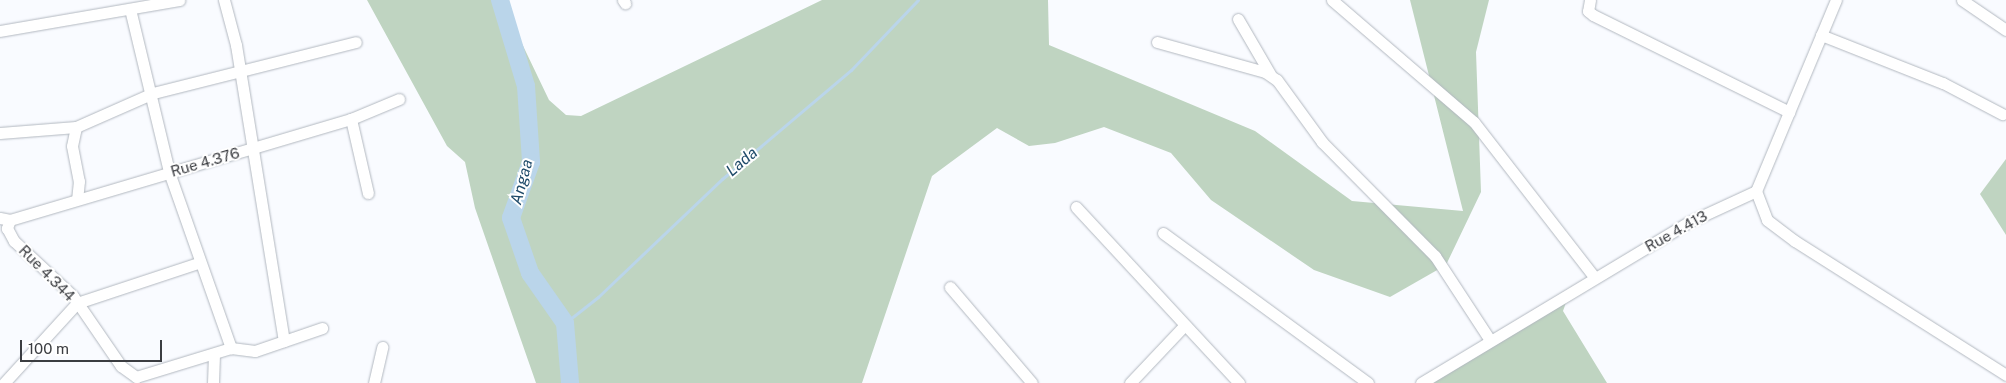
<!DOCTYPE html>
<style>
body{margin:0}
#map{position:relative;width:2006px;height:383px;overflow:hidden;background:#f9fbff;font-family:"Public Sans",sans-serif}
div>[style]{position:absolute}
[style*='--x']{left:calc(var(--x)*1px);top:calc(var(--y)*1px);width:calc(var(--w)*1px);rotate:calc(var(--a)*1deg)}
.green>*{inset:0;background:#bfd4c1}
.stream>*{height:3px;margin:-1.5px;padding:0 1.5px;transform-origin:1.5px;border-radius:1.5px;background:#bad5ea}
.river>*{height:18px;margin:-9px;padding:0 9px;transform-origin:9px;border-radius:9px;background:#bad5ea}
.roads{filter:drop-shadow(0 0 1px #b2b8c0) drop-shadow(0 0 1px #b2b8c0)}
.minor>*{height:11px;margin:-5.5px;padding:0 5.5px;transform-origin:5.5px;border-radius:5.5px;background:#fff}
span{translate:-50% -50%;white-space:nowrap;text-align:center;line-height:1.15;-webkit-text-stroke:4px #fff;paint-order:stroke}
.street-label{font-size:15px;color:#3b3d41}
.water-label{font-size:16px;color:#1f4b6a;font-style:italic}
.scale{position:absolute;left:20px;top:340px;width:142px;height:22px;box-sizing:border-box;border:2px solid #3b3d41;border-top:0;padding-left:6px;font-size:15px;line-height:18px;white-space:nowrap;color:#3b3d41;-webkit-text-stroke:4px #fff;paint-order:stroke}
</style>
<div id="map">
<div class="green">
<div style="clip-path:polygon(367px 0,501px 0,549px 100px,566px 115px,581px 116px,822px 0,1048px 0,1049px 45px,1255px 131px,1352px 201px,1463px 211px,1410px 0,1489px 0,1476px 52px,1481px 192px,1446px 265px,1390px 297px,1314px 270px,1211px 200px,1171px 153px,1104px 127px,1055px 143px,1029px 146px,997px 128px,932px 176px,862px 383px,536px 383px,475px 208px,465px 162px,447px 146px)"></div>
<div style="clip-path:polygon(2006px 159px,2006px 235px,1980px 194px)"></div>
<div style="clip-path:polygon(1569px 294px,1563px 311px,1607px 383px,1433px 383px)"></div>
</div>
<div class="stream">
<div style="--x:565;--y:323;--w:42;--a:-38.2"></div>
<div style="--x:598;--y:297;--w:171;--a:-43.6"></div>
<div style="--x:722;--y:179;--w:169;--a:-40.2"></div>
<div style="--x:851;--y:70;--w:97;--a:-46.3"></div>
</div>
<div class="river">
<div style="--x:500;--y:0;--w:90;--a:73.2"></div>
<div style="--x:526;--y:86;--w:76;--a:86.2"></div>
<div style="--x:531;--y:162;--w:59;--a:109.7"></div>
<div style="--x:511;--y:218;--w:58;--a:70.9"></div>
<div style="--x:530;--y:273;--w:61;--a:55"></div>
<div style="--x:565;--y:323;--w:60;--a:85.2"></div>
</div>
<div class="roads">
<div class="minor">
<div style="--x:224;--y:0;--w:47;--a:75.1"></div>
<div style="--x:236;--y:45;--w:300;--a:80.8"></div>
<div style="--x:623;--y:0;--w:4;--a:56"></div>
<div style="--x:1332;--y:0;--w:187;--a:40.7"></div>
<div style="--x:1474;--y:122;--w:197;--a:52.2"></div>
<div style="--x:1590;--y:0;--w:11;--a:100"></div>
<div style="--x:1588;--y:11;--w:6;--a:39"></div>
<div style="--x:1593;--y:15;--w:219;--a:26.3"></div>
<div style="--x:1962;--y:0;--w:53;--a:34.3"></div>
<div style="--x:130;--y:9;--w:168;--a:76.5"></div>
<div style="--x:169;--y:172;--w:187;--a:70.6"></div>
<div style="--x:1238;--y:19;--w:64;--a:59.8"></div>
<div style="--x:0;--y:31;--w:182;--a:-9.8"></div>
<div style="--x:1821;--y:35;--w:131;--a:21.5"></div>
<div style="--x:1943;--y:83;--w:67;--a:27.7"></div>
<div style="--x:1157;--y:42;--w:112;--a:15.5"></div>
<div style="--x:1265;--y:72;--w:14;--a:34"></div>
<div style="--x:1277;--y:80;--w:77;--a:54"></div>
<div style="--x:1322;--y:142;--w:161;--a:45.3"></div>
<div style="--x:1435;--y:256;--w:100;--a:56.8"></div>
<div style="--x:351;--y:119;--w:76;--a:77.1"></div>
<div style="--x:76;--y:127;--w:19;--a:102"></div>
<div style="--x:72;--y:146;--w:36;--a:79"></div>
<div style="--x:79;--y:181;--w:18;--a:96"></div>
<div style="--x:0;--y:133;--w:76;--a:-4.5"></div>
<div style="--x:76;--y:127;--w:84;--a:-23.8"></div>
<div style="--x:153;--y:93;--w:209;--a:-14.1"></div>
<div style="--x:1756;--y:191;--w:31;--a:69"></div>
<div style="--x:1767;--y:220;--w:35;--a:37"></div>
<div style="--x:1795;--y:241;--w:250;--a:32.4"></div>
<div style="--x:1076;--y:207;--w:240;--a:47.2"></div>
<div style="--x:0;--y:218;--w:10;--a:11"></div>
<div style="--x:10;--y:220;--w:9;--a:111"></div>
<div style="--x:7;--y:228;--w:15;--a:62"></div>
<div style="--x:14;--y:241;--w:81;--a:43"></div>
<div style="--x:73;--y:296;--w:85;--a:55.6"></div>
<div style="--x:121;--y:366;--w:19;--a:36"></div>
<div style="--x:10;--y:220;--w:356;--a:-16.5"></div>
<div style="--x:351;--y:119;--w:52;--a:-22.6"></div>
<div style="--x:1163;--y:233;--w:254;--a:36.2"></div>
<div style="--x:950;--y:287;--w:126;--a:49.5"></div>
<div style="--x:231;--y:348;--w:24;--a:7"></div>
<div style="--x:255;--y:351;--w:71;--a:-18.9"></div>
<div style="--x:136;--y:377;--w:99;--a:-17"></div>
<div style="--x:4;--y:383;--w:108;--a:-47.6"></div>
<div style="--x:77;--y:303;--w:127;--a:-18.3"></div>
<div style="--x:213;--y:383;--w:27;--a:-88"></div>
<div style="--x:374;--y:383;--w:37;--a:-77"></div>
<div style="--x:1130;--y:383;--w:77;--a:-46.6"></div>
<div style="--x:1421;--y:383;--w:313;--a:-31"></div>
<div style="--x:1689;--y:222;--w:74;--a:-24.8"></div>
<div style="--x:1756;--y:191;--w:207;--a:-67.3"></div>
</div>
</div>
<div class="street-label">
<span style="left:205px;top:162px;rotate:-16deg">Rue 4.376</span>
<span style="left:1676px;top:231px;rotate:-29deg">Rue 4.413</span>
<span style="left:47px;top:273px;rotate:45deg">Rue 4.344</span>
</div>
<div class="water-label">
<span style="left:742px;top:162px;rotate:-40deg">Lada</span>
<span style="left:522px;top:182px;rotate:-75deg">Angaa</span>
</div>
<div class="scale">100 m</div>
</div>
